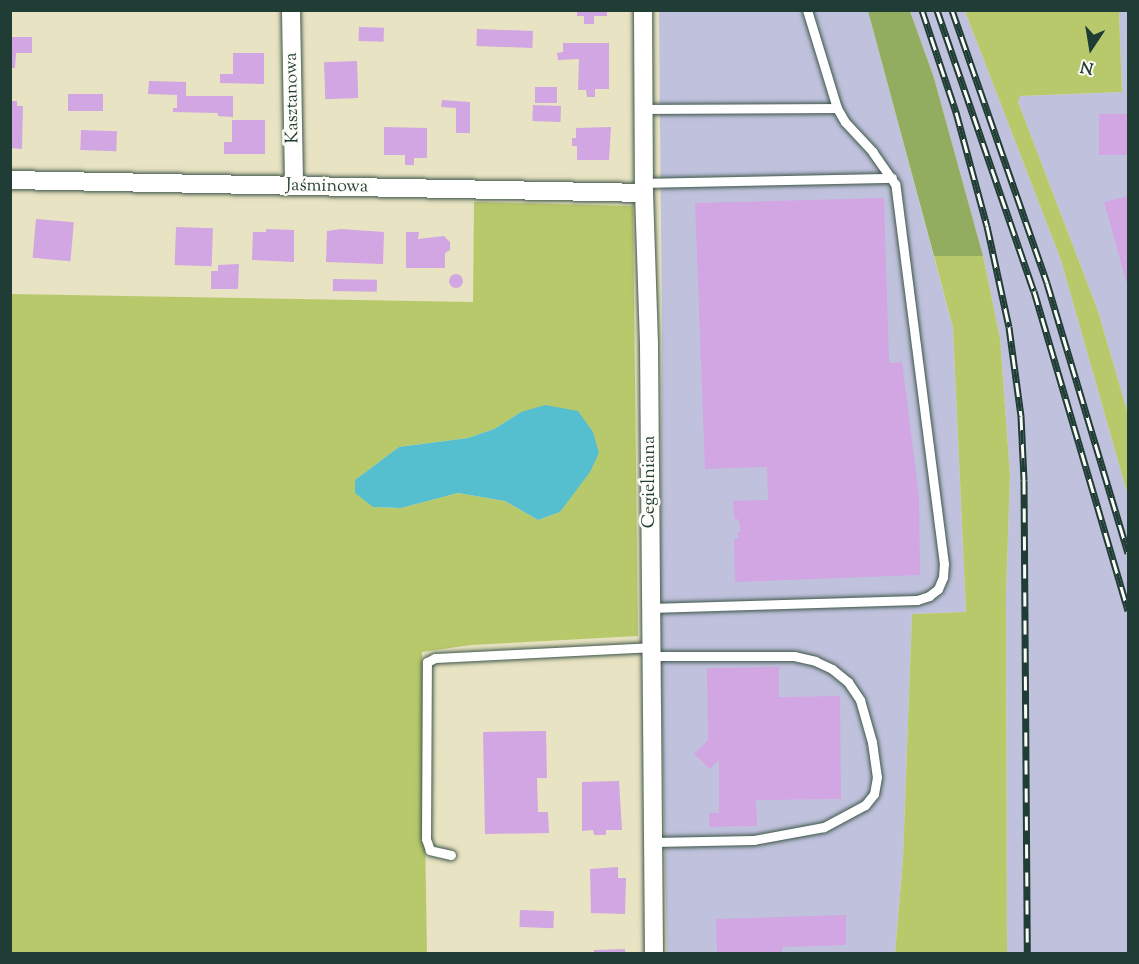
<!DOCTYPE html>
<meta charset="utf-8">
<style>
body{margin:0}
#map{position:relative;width:1139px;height:964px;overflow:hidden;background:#e8e3c2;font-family:"Sorts Mill Goudy",serif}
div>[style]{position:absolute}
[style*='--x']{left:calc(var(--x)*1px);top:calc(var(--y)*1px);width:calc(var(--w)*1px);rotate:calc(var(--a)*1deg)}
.industrial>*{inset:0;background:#c0c2dd}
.green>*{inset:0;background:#b8c96c}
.forest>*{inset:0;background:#92ad60}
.water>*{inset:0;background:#55bfd0}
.building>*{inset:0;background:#d1a6e2;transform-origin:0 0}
.round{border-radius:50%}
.roads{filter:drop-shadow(0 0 2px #3d5649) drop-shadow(0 0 2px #3d5649)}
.service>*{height:9px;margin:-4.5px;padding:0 4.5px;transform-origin:4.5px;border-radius:4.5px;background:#fff}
.minor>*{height:18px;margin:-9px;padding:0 9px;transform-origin:9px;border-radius:9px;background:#fff}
.rail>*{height:7px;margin-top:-3.5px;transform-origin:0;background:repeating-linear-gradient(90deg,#fdfcf7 0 14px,#1f3d34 0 28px);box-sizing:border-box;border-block:2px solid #1f3d34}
span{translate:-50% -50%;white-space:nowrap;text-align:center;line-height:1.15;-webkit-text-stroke:5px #fdfcf7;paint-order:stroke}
.street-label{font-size:18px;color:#1f3d34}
.frame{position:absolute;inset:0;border:12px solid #1f3d34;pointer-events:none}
.north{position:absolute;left:1061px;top:18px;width:60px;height:60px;-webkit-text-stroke:4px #fdfcf7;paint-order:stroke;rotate:192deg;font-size:16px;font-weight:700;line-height:24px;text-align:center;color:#1f3d34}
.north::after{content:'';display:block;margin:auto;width:21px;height:27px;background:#1f3d34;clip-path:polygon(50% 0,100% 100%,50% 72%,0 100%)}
</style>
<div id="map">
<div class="industrial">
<div style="clip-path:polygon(659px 11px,868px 11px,953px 328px,966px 612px,912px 614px,903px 858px,895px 953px,667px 953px,660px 621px,662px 330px)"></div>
<div style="clip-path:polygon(910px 11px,965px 11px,1061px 260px,1128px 496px,1128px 953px,1007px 953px,1006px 595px,1010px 475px,1000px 338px,983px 256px,934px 78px)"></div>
<div style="clip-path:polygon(1119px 11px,1128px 11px,1128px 414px,1098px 311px,1018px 102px,1019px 96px,1122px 92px)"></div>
</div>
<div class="green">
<div style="clip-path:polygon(965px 11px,1119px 11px,1122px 92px,1020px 96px,1018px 102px,1098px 311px,1128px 414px,1128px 496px,1061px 260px)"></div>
<div style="clip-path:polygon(evenodd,474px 202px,633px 206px,638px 636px,471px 645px,422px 652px,427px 953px,11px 954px,11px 294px,473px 302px,474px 202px,521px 412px,568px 499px,560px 512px,538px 520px,505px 501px,458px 493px,401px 508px,373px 507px,355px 480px,399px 447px,468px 438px,494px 429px,521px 412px)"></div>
<div style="clip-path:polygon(934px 256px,983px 256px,1000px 338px,1010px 475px,1006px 595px,1007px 953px,895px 954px,903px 858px,912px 614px,966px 612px,953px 328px)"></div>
</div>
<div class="forest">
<div style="clip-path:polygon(868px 11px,910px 11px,934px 78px,983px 256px,934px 256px)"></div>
</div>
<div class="water">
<div style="clip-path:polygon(545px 405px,578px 411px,593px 432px,599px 453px,590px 472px,560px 512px,538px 520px,505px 501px,458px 493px,401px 508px,373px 507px,355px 493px,355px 480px,399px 447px,468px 438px,494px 429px,521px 412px)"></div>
</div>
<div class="building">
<div style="clip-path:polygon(577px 10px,607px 10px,607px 16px,594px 16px,594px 24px,584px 24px,584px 16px,577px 16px)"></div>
<div style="left:359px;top:27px;width:25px;height:14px;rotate:2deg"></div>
<div style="left:477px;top:29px;width:56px;height:17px;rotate:2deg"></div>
<div style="clip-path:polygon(10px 37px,32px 37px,32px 53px,16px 53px,15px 68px,10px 68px)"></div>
<div style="clip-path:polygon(563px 43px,609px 43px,609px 89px,595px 89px,595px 97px,587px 97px,586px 90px,578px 90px,579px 59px,558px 60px,557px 53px,563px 52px)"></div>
<div style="clip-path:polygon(233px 53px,264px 53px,264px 84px,220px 83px,220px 74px,233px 74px)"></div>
<div style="left:357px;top:61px;width:37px;height:33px;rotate:88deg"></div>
<div style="clip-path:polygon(149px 81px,186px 82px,186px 96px,233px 96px,233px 117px,218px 116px,218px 113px,173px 112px,173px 108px,177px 108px,177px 95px,148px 94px)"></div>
<div style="left:535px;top:87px;width:22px;height:16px"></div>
<div style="left:68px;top:94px;width:35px;height:17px"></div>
<div style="clip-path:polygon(442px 100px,470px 102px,470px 133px,456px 133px,456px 108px,441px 107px)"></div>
<div style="clip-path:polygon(10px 101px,17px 101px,17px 106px,23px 106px,22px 149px,10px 148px)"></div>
<div style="left:533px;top:105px;width:28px;height:16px;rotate:2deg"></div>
<div style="left:1128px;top:114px;width:41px;height:29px;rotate:90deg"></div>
<div style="clip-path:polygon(232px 120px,265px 120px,265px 154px,224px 154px,224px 142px,232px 142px)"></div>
<div style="clip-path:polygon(384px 127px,427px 128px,427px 158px,414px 158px,414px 165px,405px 165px,405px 155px,384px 155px)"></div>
<div style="clip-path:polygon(611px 127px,609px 160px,577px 160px,577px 146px,572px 146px,572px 138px,576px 138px,576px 128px)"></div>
<div style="left:81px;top:130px;width:36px;height:20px;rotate:2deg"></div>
<div style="clip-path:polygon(1128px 196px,1128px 288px,1104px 202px)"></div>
<div style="clip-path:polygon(884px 198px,889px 363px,902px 362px,919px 497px,920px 575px,735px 582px,734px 539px,739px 538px,737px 532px,741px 531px,738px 519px,734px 519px,733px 501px,768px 500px,767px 467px,705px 469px,695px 203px)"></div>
<div style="left:36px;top:219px;width:38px;height:39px;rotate:5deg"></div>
<div style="left:176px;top:227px;width:37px;height:38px;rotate:2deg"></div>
<div style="clip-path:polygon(266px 229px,294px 230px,294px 262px,252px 260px,253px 232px,266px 232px)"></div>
<div style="clip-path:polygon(341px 229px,384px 232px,383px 264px,326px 262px,327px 231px)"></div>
<div style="clip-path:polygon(406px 232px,419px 232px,418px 239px,444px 236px,450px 242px,450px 250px,445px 253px,445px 268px,406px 268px)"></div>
<div style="clip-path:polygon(239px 264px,238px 289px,211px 289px,211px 271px,218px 271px,218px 265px)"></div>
<div class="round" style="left:449px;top:274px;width:14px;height:14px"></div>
<div style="left:333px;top:279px;width:44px;height:12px;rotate:1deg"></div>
<div style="clip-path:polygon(779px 667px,779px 697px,840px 696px,841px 799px,756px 800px,757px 826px,709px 827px,709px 813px,719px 813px,719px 760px,710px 769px,694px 754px,708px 740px,707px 668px)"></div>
<div style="clip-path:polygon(546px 731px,547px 778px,537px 778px,538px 812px,548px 812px,549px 833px,485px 834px,483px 732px)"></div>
<div style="clip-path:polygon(619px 781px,622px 830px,606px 830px,606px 835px,594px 835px,593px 830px,582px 831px,582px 782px)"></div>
<div style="clip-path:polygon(618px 867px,618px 878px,626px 878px,625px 914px,591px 913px,590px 869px)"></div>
<div style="left:520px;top:910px;width:34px;height:17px;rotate:2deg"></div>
<div style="clip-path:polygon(846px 915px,846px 945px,782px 947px,782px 954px,717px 954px,716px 919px)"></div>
<div style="clip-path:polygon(625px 949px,625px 954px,594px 954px,594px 950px)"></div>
</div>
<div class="roads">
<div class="service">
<div style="--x:643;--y:109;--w:194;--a:-0.3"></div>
<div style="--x:644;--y:183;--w:248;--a:-1.2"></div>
<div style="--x:650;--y:608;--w:267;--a:-1.7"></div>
<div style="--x:917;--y:600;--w:13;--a:-18"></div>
<div style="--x:929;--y:596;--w:11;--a:-38"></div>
<div style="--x:938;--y:589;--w:13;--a:-67"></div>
<div style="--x:943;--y:577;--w:13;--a:-86"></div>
<div style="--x:944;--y:564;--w:383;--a:-97.3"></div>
<div style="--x:895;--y:184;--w:39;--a:-125"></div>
<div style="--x:873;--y:152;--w:41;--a:-133"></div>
<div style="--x:845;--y:122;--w:16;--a:-120"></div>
<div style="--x:837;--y:108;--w:102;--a:-107"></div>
<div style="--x:650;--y:656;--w:144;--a:0"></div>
<div style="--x:794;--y:656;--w:22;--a:13"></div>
<div style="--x:815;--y:661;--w:19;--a:25"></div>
<div style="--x:832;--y:669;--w:21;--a:39"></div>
<div style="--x:848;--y:682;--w:22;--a:56"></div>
<div style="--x:860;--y:700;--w:44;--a:74.1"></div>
<div style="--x:872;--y:742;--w:35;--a:82"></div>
<div style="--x:877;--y:777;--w:17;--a:100"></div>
<div style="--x:874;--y:794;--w:14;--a:129"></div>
<div style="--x:865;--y:805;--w:47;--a:151.8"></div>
<div style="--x:824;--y:827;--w:71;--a:169.5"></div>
<div style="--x:754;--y:840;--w:100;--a:178.9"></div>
<div style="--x:451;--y:855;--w:22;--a:-167"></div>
<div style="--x:430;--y:850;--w:12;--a:-110"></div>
<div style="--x:426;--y:839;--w:177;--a:-89.7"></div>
<div style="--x:427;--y:662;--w:9;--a:-27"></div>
<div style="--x:435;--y:658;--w:215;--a:-2.9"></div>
</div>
<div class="minor">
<div style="--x:291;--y:10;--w:176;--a:89"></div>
<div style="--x:643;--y:10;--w:183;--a:89.7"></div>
<div style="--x:644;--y:193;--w:153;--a:88.1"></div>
<div style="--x:649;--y:346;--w:608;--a:89.53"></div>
<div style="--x:10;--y:180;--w:634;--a:1.17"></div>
</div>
</div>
<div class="rail">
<div style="--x:922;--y:10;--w:108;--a:71.6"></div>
<div style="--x:956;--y:112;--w:118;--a:74.8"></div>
<div style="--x:987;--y:226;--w:103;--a:77.7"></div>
<div style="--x:1009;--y:327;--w:90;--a:82.3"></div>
<div style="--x:1021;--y:416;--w:64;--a:87.3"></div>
<div style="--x:1024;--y:480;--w:474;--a:89.6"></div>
<div style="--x:937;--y:10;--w:297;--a:71"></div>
<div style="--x:1034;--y:291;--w:333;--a:73.6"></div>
<div style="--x:952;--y:10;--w:289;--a:70.8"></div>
<div style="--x:1047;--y:283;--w:282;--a:73.3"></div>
</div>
<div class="street-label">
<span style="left:293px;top:98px;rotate:-91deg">Kasztanowa</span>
<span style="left:327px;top:187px;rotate:1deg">Jaśminowa</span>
<span style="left:650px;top:482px;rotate:-90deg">Cegielniana</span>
</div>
<div class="frame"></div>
<div class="north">N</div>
</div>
